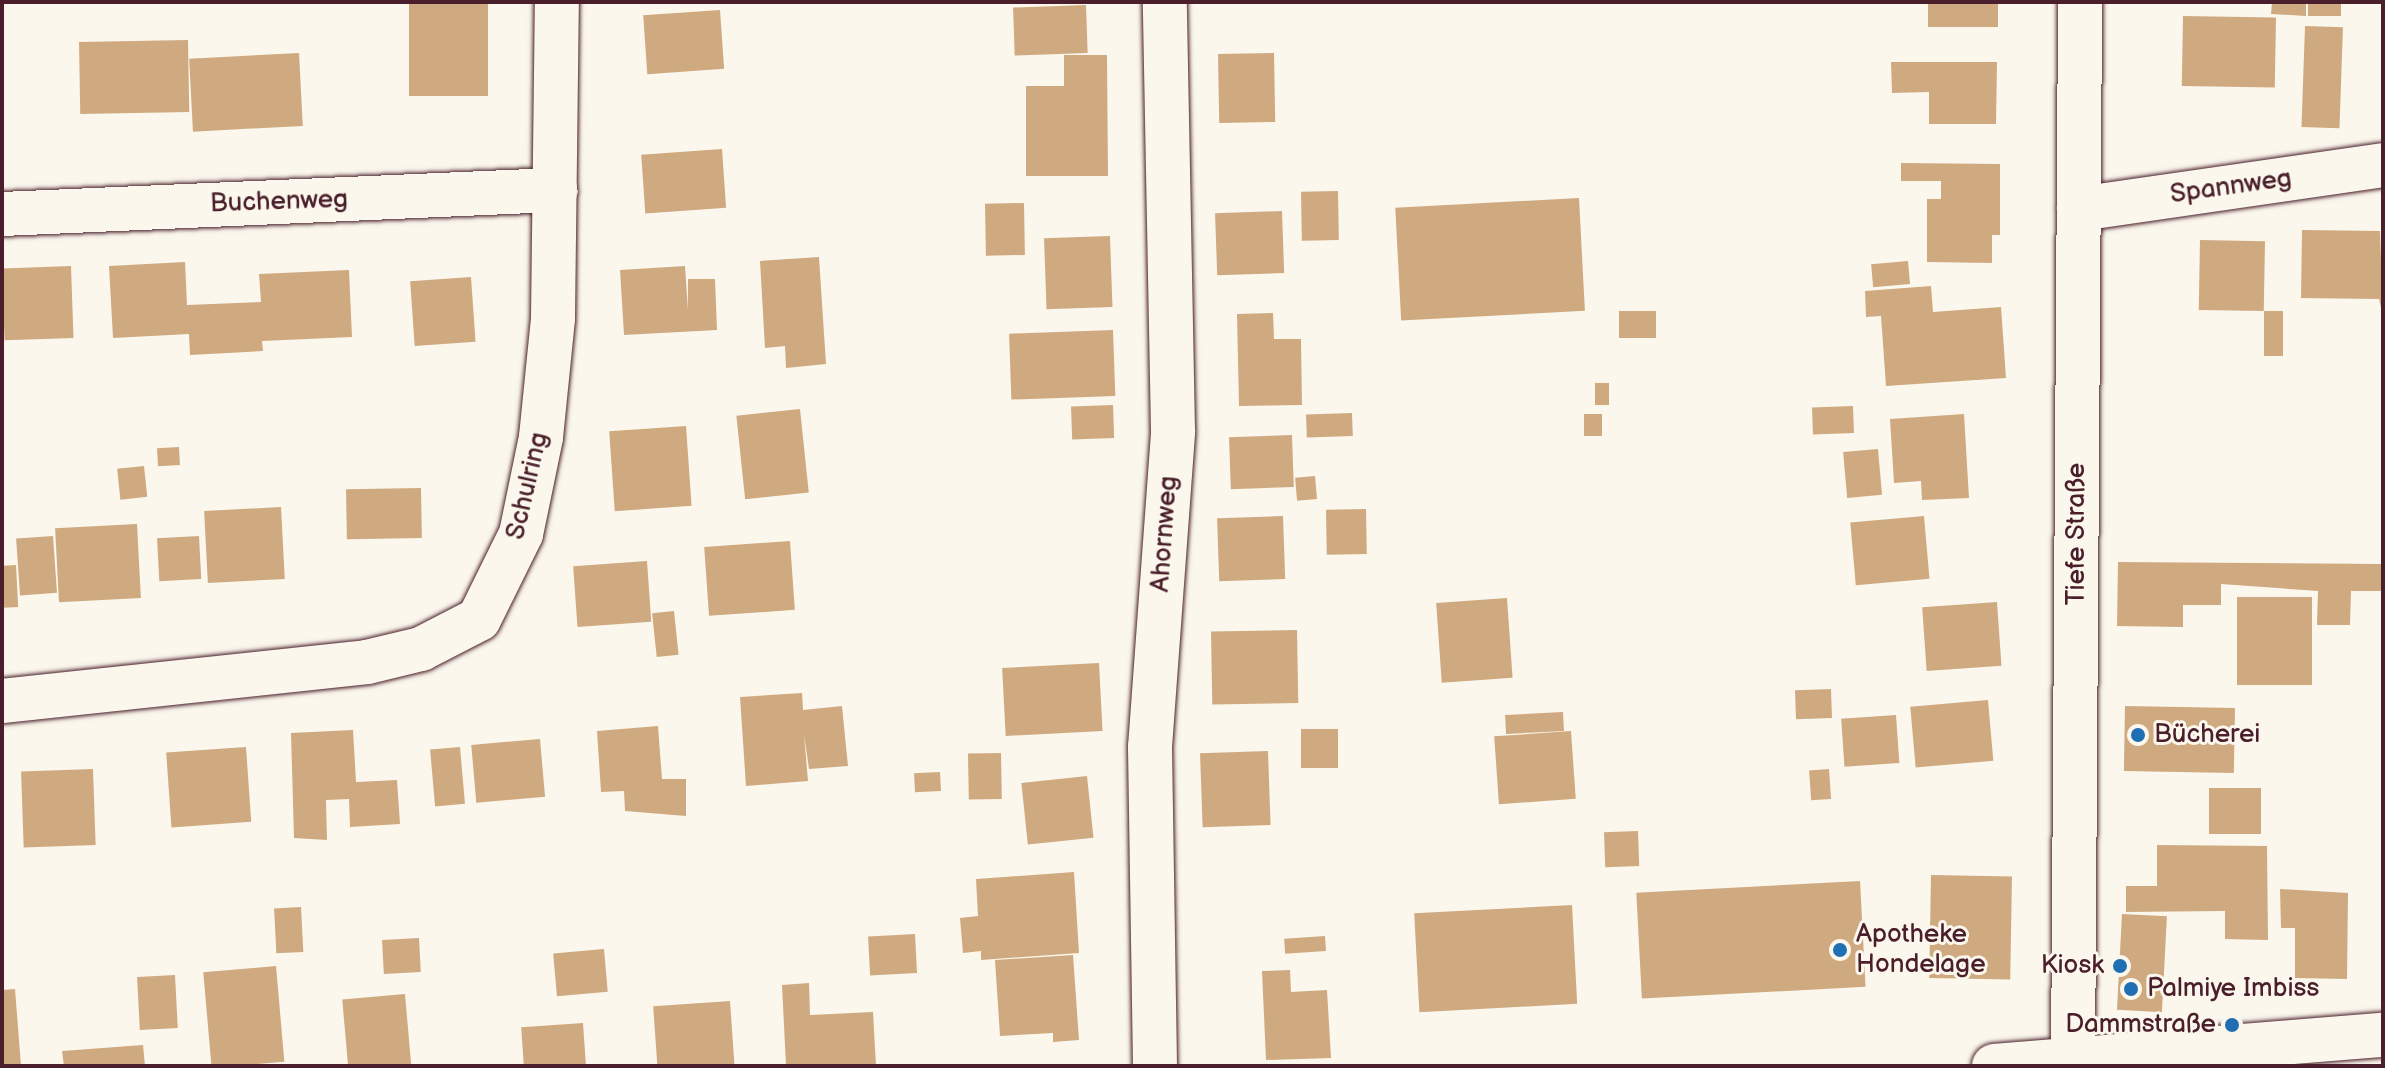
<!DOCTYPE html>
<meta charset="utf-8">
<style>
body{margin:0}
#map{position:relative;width:2385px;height:1068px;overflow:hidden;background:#fbf7ec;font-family:"Balsamiq Sans",sans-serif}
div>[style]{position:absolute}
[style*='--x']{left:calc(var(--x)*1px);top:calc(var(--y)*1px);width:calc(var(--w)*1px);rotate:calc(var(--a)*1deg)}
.building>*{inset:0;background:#cfaa81;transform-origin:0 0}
.roads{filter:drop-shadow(0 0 2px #4a1f2b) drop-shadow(0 0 2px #4a1f2b)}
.minor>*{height:44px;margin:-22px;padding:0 22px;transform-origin:22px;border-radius:22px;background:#fbf7ec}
.secondary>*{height:44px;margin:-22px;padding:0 22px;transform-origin:22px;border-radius:22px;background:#fbf7ec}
.dots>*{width:22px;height:22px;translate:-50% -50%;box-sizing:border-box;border:4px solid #fbf7ec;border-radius:50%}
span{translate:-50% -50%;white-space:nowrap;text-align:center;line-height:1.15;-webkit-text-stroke:6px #fbf7ec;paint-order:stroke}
.street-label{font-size:26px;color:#4a1f2b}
.poi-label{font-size:26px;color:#4a1f2b}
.left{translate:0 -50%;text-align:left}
.right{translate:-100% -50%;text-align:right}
.frame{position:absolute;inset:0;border:4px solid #4a1f2b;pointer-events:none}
</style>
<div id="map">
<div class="building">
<div style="left:409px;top:2px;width:79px;height:94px"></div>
<div style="left:1928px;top:2px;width:70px;height:25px"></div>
<div style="clip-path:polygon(2272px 2px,2306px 2px,2306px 16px,2271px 14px)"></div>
<div style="left:2308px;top:2px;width:33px;height:14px"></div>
<div style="left:1086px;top:5px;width:48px;height:73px;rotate:88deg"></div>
<div style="left:720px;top:10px;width:59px;height:77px;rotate:86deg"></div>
<div style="left:2183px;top:16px;width:93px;height:70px;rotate:1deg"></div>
<div style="left:2305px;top:26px;width:38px;height:101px;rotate:2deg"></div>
<div style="left:188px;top:40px;width:72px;height:109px;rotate:89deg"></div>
<div style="left:299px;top:53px;width:73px;height:110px;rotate:87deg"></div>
<div style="left:1274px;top:53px;width:69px;height:56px;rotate:89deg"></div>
<div style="clip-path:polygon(1064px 55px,1107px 55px,1108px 176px,1026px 176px,1026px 86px,1064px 86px)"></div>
<div style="clip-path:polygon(1891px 62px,1997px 62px,1996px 124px,1929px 124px,1929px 92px,1892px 93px)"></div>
<div style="left:722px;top:149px;width:59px;height:81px;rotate:86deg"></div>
<div style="clip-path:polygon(1901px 163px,2000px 164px,2000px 235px,1992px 235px,1992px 263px,1927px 262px,1927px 199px,1941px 199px,1941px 181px,1901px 181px)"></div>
<div style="left:1338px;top:191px;width:49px;height:37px;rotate:89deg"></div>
<div style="left:1579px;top:198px;width:113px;height:184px;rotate:87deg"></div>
<div style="left:1024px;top:203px;width:52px;height:39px;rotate:89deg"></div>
<div style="left:1282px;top:211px;width:62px;height:67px;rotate:88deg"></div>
<div style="clip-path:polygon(2302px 230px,2380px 231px,2383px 317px,2379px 299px,2301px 298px)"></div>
<div style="left:1110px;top:236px;width:71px;height:66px;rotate:88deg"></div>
<div style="left:2200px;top:240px;width:65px;height:70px;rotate:1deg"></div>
<div style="clip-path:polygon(819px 257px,826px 364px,786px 368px,785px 346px,765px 348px,760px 261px)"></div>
<div style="left:1908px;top:261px;width:23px;height:37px;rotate:85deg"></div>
<div style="clip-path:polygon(185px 262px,187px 305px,261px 302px,259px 274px,349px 270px,352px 337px,262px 341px,263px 351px,190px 355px,189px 334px,113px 338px,109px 266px)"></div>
<div style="left:71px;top:266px;width:72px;height:69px;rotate:88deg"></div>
<div style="clip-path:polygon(685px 266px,688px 310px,688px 279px,715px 279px,717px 330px,624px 335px,620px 270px)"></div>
<div style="left:471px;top:277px;width:65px;height:61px;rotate:86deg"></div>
<div style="clip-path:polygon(1931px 286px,1933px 312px,2001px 307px,2006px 378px,1886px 386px,1881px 316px,1866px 317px,1865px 291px)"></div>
<div style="left:1619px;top:311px;width:37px;height:27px"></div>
<div style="left:2264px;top:311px;width:19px;height:45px"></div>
<div style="clip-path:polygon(1273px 313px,1274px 339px,1301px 339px,1302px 405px,1239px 406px,1237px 314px)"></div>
<div style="left:1113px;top:330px;width:66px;height:104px;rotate:88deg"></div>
<div style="left:1595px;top:383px;width:14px;height:22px"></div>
<div style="left:1113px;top:405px;width:33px;height:42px;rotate:88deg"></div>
<div style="left:1853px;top:406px;width:27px;height:41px;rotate:88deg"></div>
<div style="left:800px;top:409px;width:84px;height:64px;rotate:84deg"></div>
<div style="left:1352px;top:413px;width:23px;height:46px;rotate:88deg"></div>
<div style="left:1584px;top:414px;width:18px;height:22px"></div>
<div style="clip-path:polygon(1964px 414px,1969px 498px,1922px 500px,1921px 481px,1894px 483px,1890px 419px)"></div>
<div style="left:686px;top:426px;width:80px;height:77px;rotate:86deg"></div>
<div style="left:1292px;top:435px;width:52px;height:63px;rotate:88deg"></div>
<div style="left:179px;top:447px;width:18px;height:22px;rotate:87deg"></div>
<div style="left:1878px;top:449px;width:46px;height:35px;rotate:85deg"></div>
<div style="left:144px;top:466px;width:31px;height:27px;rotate:84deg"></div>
<div style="left:1315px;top:476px;width:23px;height:20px;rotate:85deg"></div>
<div style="left:421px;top:488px;width:50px;height:75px;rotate:89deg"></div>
<div style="left:281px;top:507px;width:72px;height:77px;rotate:87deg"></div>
<div style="left:1366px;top:509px;width:45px;height:40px;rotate:89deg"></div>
<div style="left:1283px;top:516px;width:63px;height:66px;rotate:88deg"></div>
<div style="left:1924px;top:516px;width:63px;height:74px;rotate:85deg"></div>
<div style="left:137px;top:524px;width:74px;height:82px;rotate:87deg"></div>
<div style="left:53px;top:536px;width:57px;height:37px;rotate:86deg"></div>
<div style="left:199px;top:536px;width:43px;height:42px;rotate:87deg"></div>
<div style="left:790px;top:541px;width:69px;height:86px;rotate:86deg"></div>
<div style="left:647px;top:561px;width:61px;height:74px;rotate:86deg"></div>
<div style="clip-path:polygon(2118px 562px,2383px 564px,2383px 591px,2351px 591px,2350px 625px,2317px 625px,2318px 591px,2221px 584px,2221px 605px,2183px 605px,2183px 627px,2117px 626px)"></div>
<div style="left:16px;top:565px;width:42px;height:14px;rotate:87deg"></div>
<div style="left:2237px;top:597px;width:75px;height:88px"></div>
<div style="left:1507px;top:598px;width:80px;height:71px;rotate:86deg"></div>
<div style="left:1997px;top:602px;width:64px;height:75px;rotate:86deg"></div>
<div style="left:674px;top:611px;width:44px;height:22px;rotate:84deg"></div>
<div style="left:1297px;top:630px;width:73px;height:86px;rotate:89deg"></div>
<div style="left:1099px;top:663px;width:68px;height:97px;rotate:87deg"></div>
<div style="left:1831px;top:689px;width:29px;height:36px;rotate:88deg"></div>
<div style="clip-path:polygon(802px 693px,803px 710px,842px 706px,848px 766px,809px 769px,804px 734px,808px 781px,746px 786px,740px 697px)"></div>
<div style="left:1988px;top:700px;width:61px;height:78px;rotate:85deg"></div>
<div style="left:2125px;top:706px;width:110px;height:65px;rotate:1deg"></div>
<div style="left:1563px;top:712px;width:19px;height:58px;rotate:87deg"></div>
<div style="left:1896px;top:715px;width:48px;height:55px;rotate:86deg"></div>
<div style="clip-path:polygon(658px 726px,662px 779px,686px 779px,686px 816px,625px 811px,624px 791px,601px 792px,597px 731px)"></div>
<div style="left:1338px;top:729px;width:39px;height:37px;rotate:90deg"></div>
<div style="clip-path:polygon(353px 730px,356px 782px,397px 780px,400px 824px,350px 827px,349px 799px,326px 800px,327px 840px,294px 838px,291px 733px)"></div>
<div style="left:1571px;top:731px;width:68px;height:77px;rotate:86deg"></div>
<div style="left:540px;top:739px;width:58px;height:69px;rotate:85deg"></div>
<div style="left:246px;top:747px;width:75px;height:80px;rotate:86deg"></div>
<div style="left:460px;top:747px;width:57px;height:30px;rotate:85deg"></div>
<div style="left:1268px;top:751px;width:74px;height:68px;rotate:88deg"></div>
<div style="left:1001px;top:753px;width:46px;height:33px;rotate:89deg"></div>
<div style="left:93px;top:769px;width:76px;height:72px;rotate:88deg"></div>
<div style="left:1829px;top:769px;width:30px;height:20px;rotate:86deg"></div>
<div style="left:940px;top:772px;width:19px;height:26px;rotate:87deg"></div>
<div style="left:1087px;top:776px;width:62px;height:66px;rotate:84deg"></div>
<div style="left:2209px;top:788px;width:52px;height:46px"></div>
<div style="left:1638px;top:831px;width:35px;height:34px;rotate:88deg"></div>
<div style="clip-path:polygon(2157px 845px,2267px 846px,2268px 940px,2225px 939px,2225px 911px,2126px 912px,2126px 886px,2157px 886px)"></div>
<div style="clip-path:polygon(1074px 872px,1079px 953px,981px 960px,981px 951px,963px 953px,960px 918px,978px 916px,976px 879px)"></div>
<div style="left:1931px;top:875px;width:81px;height:103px;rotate:1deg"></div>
<div style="left:1860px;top:881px;width:106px;height:224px;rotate:87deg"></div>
<div style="clip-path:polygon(2280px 889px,2348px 893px,2347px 979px,2295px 978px,2295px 928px,2281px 928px)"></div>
<div style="left:1572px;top:905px;width:99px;height:158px;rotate:87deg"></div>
<div style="left:301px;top:907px;width:45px;height:27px;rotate:87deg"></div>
<div style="left:2122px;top:914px;width:45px;height:96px;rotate:3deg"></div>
<div style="left:915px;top:934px;width:39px;height:47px;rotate:87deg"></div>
<div style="left:1325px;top:936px;width:15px;height:41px;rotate:86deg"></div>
<div style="left:419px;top:938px;width:34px;height:37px;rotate:87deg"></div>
<div style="left:604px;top:949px;width:43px;height:51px;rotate:85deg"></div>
<div style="clip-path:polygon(1073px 955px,1079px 1040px,1053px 1042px,1053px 1033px,1000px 1036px,995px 960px)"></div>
<div style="left:276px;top:966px;width:96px;height:73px;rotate:85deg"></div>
<div style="clip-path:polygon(1290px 970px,1291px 992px,1327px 990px,1331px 1058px,1266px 1060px,1262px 971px)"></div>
<div style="left:175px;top:975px;width:53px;height:38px;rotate:87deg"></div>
<div style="clip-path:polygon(809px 983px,810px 1015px,873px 1012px,876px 1066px,786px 1066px,782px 985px)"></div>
<div style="clip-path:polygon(15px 989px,21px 1066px,2px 1066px,2px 990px)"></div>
<div style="left:405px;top:994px;width:72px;height:63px;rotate:85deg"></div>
<div style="left:730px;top:1001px;width:65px;height:77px;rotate:86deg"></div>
<div style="left:583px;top:1023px;width:43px;height:62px;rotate:86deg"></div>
<div style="clip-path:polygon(143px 1045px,145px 1066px,64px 1066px,62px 1051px)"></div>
</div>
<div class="roads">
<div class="minor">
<div style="--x:2079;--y:209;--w:307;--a:-8.2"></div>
<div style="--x:2;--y:214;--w:554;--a:-2.49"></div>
<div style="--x:2;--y:701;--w:367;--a:-6.1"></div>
<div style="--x:367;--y:662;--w:56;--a:-13.5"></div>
<div style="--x:421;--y:649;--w:65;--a:-27.3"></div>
<div style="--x:479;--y:619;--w:95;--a:-63.7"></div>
<div style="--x:521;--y:534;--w:99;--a:-78.3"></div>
<div style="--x:541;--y:437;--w:120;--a:-84.2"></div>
<div style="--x:553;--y:318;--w:316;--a:-89.3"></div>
<div style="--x:1155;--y:1066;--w:319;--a:-90.9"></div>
<div style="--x:1150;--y:747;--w:317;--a:-85.8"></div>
<div style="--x:1173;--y:431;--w:429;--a:-91.1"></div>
<div style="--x:1994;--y:1066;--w:390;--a:-4.6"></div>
</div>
<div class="secondary">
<div style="--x:2073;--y:1066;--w:1064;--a:-89.62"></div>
</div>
</div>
<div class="dots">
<div style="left:2138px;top:735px;background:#1f6fb2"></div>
<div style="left:1840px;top:950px;background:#1f6fb2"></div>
<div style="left:2120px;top:966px;background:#1f6fb2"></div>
<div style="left:2131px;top:989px;background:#1f6fb2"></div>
<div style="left:2232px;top:1025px;background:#1f6fb2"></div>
</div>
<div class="street-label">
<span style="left:2231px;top:187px;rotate:-8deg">Spannweg</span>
<span style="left:279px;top:202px;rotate:-2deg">Buchenweg</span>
<span style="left:528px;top:486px;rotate:-77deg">Schulring</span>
<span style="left:1165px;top:534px;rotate:-86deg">Ahornweg</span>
<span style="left:2077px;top:534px;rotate:-90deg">Tiefe Straße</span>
</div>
<div class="poi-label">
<span class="left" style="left:2154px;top:735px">Bücherei</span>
<span class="left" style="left:1856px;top:950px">Apotheke<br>Hondelage</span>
<span class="right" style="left:2104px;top:966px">Kiosk</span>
<span class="left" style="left:2147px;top:989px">Palmiye Imbiss</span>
<span class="right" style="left:2216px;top:1025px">Dammstraße</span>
</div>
<div class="frame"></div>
</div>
